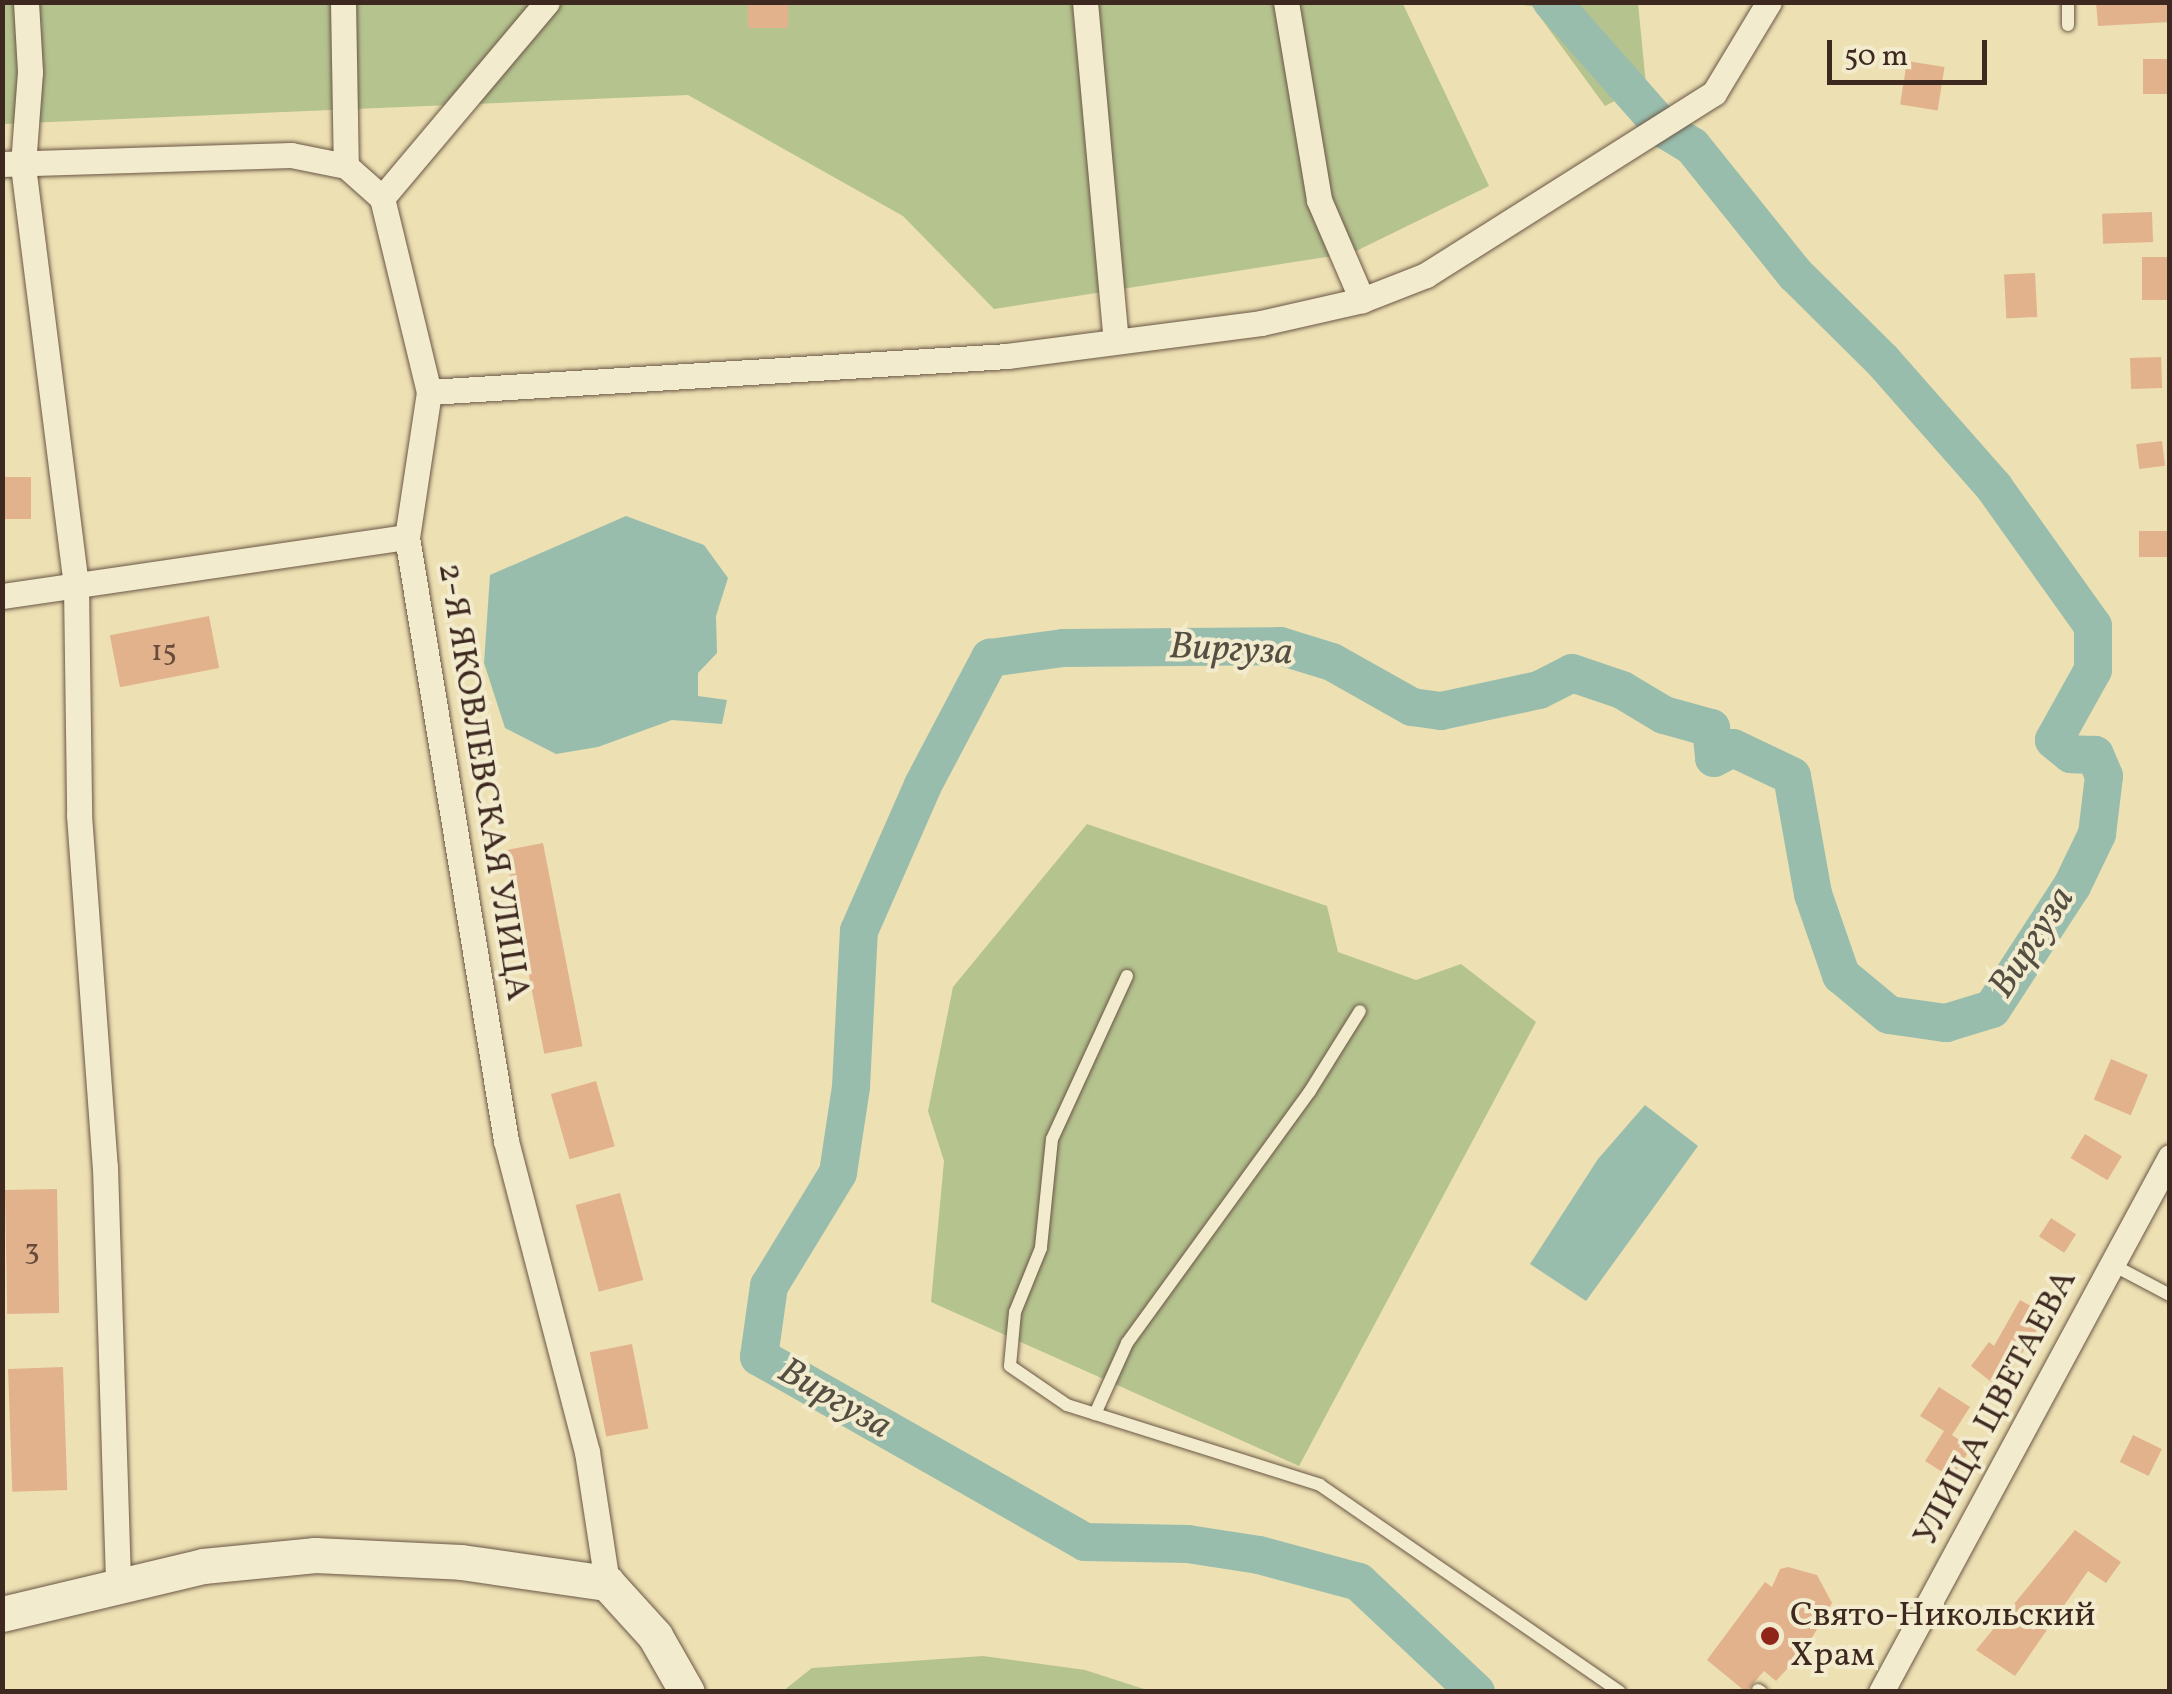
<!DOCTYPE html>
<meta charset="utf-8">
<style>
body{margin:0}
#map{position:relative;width:2172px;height:1694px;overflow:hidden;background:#ede0b3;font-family:Vollkorn,serif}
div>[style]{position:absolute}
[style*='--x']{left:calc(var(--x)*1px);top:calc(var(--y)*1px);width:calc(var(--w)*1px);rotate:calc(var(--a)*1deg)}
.green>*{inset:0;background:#b5c38f}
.water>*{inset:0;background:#99bdad}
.river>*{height:38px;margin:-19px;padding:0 19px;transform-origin:19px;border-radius:19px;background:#99bdad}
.building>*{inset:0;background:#e2b28d;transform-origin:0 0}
.roads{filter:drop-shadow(0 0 2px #6a5745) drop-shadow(0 0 2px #6a5745)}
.lane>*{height:12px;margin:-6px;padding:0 6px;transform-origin:6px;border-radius:6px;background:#f3ebce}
.street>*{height:25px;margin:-12.5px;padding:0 12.5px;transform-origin:12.5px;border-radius:12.5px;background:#f3ebce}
.secondary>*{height:35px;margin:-17.5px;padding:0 17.5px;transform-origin:17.5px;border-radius:17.5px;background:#f3ebce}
.dots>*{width:28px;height:28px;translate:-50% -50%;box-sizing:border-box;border:5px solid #f3ebce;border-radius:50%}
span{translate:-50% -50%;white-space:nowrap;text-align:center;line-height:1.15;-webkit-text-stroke:8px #f3ebce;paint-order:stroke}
.number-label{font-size:30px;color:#674b3b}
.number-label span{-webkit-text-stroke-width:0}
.street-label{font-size:35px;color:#3e2920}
.poi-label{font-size:35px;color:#3e2920}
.left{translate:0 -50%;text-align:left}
.water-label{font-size:38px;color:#554e43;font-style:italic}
.frame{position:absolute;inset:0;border:5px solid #3e2920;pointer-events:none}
.scale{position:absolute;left:1827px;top:40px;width:160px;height:45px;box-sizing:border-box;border:5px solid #3e2920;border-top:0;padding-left:12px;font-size:30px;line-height:35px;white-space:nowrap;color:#3e2920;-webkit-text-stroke:8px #f3ebce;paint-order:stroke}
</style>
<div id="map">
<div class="green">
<div style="clip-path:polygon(1402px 2px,1489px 186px,1352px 253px,994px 309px,903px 216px,688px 95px,3px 124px,3px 3px)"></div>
<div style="clip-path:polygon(1504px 3px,1638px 3px,1646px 85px,1605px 106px,1532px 6px)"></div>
<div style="clip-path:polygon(1087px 824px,1327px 906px,1338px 952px,1416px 980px,1461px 964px,1536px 1022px,1299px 1466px,931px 1302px,944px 1161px,928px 1111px,953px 987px)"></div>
<div style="clip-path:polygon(983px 1656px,1085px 1670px,1150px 1691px,783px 1691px,812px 1668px)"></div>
</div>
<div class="water">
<div style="clip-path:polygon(626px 516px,704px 545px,728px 578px,716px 616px,717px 653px,698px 673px,698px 696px,727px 700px,722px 724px,672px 720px,598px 747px,556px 754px,505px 728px,484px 663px,490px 575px)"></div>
<div style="clip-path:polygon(1645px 1105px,1698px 1146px,1586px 1301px,1530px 1264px,1598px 1159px)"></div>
</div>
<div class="river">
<div style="--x:1476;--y:1692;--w:161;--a:-136.8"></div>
<div style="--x:1359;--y:1582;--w:104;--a:-164.9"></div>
<div style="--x:1259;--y:1555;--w:72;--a:-171.2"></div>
<div style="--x:1188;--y:1544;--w:103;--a:-178.9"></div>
<div style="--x:1085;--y:1542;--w:375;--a:-150.4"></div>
<div style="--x:759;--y:1357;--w:72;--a:-82"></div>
<div style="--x:769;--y:1286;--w:132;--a:-58.6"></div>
<div style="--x:838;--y:1173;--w:87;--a:-81.4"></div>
<div style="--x:851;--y:1087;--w:156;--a:-87.1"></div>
<div style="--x:859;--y:931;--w:159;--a:-66.3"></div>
<div style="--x:923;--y:785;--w:144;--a:-62.2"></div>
<div style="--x:990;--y:658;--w:74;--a:-7.8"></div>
<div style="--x:1063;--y:648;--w:217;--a:-0.5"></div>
<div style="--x:1280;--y:646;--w:54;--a:17.1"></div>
<div style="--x:1332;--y:662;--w:92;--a:29.4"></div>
<div style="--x:1412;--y:707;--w:29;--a:8"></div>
<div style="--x:1441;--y:711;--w:100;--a:-12.1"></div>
<div style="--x:1539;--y:690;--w:37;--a:-27"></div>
<div style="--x:1572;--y:673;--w:53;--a:18.8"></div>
<div style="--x:1622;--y:690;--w:49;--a:30.8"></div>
<div style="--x:1664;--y:715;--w:49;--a:15.5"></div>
<div style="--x:1711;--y:728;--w:30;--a:84"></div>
<div style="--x:1714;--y:758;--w:21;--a:-28"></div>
<div style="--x:1733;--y:748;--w:65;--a:25.4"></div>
<div style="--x:1792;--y:776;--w:120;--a:79.9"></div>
<div style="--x:1813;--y:894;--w:86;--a:70.9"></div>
<div style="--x:1841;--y:975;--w:62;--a:39.8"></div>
<div style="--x:1889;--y:1015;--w:58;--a:8"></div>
<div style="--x:1946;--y:1023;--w:48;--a:-16.9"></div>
<div style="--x:1992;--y:1009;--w:147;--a:-57"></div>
<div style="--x:2072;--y:886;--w:58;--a:-64.3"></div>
<div style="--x:2097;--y:834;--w:58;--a:-83.1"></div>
<div style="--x:2104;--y:776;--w:23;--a:-113"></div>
<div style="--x:2095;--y:755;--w:24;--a:-178"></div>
<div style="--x:2071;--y:754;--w:22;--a:-141"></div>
<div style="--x:2054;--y:740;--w:80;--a:-60.9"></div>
<div style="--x:2093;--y:670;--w:44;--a:-90"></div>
<div style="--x:2093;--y:626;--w:171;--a:-125.5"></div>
<div style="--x:1994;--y:487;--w:169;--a:-131.4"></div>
<div style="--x:1882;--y:360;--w:122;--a:-135.3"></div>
<div style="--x:1795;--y:274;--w:164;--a:-128.8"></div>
<div style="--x:1692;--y:146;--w:31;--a:-149"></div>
<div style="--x:1665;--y:130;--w:171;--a:-131.4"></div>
</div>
<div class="building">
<div style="left:748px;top:2px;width:40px;height:26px"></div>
<div style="clip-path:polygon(2096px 2px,2170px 2px,2170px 22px,2098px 26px)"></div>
<div style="left:2170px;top:59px;width:35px;height:27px;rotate:90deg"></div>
<div style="left:1907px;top:61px;width:38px;height:44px;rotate:9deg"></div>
<div style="left:2152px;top:212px;width:30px;height:50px;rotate:88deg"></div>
<div style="left:2142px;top:257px;width:28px;height:43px"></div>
<div style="left:2035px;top:273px;width:44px;height:31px;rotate:87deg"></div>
<div style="left:2161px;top:357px;width:31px;height:31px;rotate:88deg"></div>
<div style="left:2162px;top:441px;width:25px;height:26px;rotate:83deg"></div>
<div style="left:2px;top:477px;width:29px;height:42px"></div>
<div style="left:2170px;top:531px;width:26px;height:31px;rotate:90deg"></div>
<div style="left:209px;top:616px;width:53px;height:101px;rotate:79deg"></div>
<div style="left:543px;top:843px;width:207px;height:39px;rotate:79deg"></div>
<div style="left:2111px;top:1059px;width:40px;height:44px;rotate:23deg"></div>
<div style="left:596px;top:1081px;width:68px;height:47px;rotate:74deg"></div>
<div style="left:2085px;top:1134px;width:43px;height:28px;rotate:31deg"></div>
<div style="left:57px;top:1189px;width:124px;height:52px;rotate:89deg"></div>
<div style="left:620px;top:1193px;width:90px;height:46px;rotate:75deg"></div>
<div style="left:2051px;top:1218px;width:30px;height:22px;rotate:33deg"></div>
<div style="clip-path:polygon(2020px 1300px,2047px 1315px,1999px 1388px,1971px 1366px,1989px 1342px,1994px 1346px)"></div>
<div style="left:632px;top:1344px;width:86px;height:43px;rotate:79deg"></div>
<div style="left:63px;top:1367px;width:123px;height:55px;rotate:88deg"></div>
<div style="clip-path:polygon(1939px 1387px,1970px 1407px,1952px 1435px,1971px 1448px,1952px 1478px,1925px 1461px,1944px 1431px,1920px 1416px)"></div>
<div style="left:2133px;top:1435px;width:32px;height:30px;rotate:26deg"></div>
<div style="clip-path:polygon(2075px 1530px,2121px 1562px,2106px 1583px,2088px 1571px,2015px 1676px,1976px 1650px)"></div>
<div style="clip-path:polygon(1788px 1567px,1817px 1575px,1832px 1603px,1805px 1650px,1776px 1681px,1764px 1671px,1746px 1692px,1707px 1660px,1765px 1582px,1772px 1587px,1780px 1569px)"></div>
</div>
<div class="roads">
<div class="lane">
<div style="--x:2068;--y:2;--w:23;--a:90"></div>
<div style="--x:1127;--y:976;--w:179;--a:114.7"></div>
<div style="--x:1052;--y:1139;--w:110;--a:95.8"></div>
<div style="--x:1041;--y:1248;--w:69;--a:112.1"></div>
<div style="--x:1015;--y:1312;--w:54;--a:95.3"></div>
<div style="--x:1010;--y:1366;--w:69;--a:34.4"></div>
<div style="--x:1067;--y:1405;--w:265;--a:17.5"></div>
<div style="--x:1320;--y:1485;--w:364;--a:34.6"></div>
<div style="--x:2113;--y:1265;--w:64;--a:27.8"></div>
<div style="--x:1095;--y:1414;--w:78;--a:-65.7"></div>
<div style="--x:1127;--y:1343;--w:311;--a:-54"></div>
<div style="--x:1310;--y:1091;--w:94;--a:-58"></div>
<div style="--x:1758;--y:1690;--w:4;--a:34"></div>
</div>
<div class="street">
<div style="--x:26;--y:2;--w:70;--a:86.7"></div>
<div style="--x:30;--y:72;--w:94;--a:94.3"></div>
<div style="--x:23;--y:166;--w:423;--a:82.8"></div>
<div style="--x:76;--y:586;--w:229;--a:89.2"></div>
<div style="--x:79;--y:815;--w:353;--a:85.8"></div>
<div style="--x:105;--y:1167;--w:421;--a:88.2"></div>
<div style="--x:343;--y:2;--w:164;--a:89"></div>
<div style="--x:346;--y:166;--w:48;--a:41.6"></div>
<div style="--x:382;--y:198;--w:200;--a:76.4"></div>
<div style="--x:429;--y:392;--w:147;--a:98.6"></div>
<div style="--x:407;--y:537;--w:612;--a:80.69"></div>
<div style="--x:506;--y:1141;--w:321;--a:75.4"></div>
<div style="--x:587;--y:1452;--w:133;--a:81.3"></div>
<div style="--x:1085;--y:2;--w:339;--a:84.8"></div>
<div style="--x:1286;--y:2;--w:201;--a:80.5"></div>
<div style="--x:1319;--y:200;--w:109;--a:66.7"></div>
<div style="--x:2;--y:164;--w:289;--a:-1.8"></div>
<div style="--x:291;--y:155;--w:56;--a:11.3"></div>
<div style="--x:382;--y:198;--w:256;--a:-49.9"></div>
<div style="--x:429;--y:392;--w:579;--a:-3.56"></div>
<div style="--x:1007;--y:356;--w:256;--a:-7.4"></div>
<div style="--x:1261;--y:323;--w:104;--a:-12.8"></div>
<div style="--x:1362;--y:300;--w:69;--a:-21.3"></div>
<div style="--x:1426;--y:275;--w:341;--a:-32.3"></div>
<div style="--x:1714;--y:93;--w:106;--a:-58.9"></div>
<div style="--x:2;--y:596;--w:409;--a:-8.3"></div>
<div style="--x:1881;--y:1692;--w:608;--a:-61.62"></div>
</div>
<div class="secondary">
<div style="--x:2;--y:1614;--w:207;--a:-13.4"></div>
<div style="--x:203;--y:1566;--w:113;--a:-5.6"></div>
<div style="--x:315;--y:1555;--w:146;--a:2.7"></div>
<div style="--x:461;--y:1562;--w:148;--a:8.2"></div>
<div style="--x:607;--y:1583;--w:72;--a:47.8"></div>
<div style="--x:655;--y:1636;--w:64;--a:60.3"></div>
</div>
</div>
<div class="dots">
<div style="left:1770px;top:1636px;background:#8f2418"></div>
</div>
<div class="number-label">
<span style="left:164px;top:652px">15</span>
<span style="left:32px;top:1251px">3</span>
</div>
<div class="street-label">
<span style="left:483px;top:782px;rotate:81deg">2-Я ЯКОВЛЕВСКАЯ УЛИЦА</span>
<span style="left:1996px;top:1408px;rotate:-62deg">УЛИЦА ЦВЕТАЕВА</span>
</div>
<div class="poi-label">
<span class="left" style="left:1790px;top:1636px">Свято-Никольский<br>Храм</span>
</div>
<div class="water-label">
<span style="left:1231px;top:651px;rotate:3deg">Виргуза</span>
<span style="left:2033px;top:943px;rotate:-57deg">Виргуза</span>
<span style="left:834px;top:1400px;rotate:30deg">Виргуза</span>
</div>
<div class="frame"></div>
<div class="scale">50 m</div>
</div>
